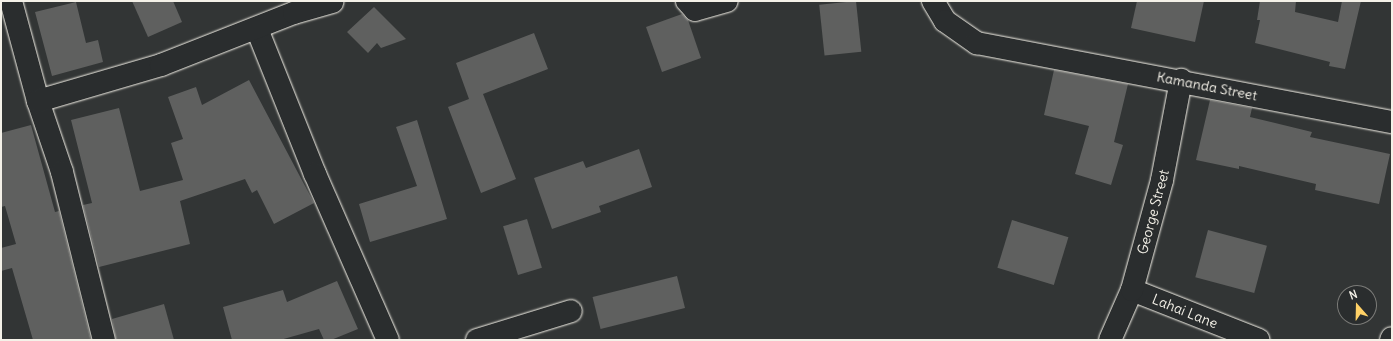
<!DOCTYPE html>
<style>
body{margin:0}
#map{position:relative;width:1393px;height:341px;overflow:hidden;background:#323535;font-family:Delius,sans-serif}
div>[style]{position:absolute}
[style*='--x']{left:calc(var(--x)*1px);top:calc(var(--y)*1px);width:calc(var(--w)*1px);rotate:calc(var(--a)*1deg)}
.building>*{inset:0;background:#5f605f;transform-origin:0 0}
.roads{filter:drop-shadow(0 0 1px #f4f1e8) drop-shadow(0 0 1px #f4f1e8)}
.minor>*{height:22px;margin:-11px;padding:0 11px;transform-origin:11px;border-radius:11px;background:#2a2d2e}
span{translate:-50% -50%;white-space:nowrap;text-align:center;line-height:1.15;-webkit-text-stroke:3.5px #2a2d2e;paint-order:stroke}
.street-label{font-size:14px;color:#f4f1e8}
.frame{position:absolute;inset:0;border:2px solid #f4f1e8;pointer-events:none}
.north{position:absolute;left:1337px;top:285px;width:40px;height:40px;box-sizing:border-box;background:#2a2d2e;border:1px solid #7b7b78;border-radius:50%;rotate:340deg;font-size:11px;font-weight:700;line-height:16px;text-align:center;color:#f4f1e8}
.north::after{content:'';display:block;margin:auto;width:14px;height:18px;background:#ffd166;clip-path:polygon(50% 0,100% 100%,50% 72%,0 100%)}
</style>
<div id="map">
<div class="building">
<div style="clip-path:polygon(132px 1px,173px 1px,182px 22px,148px 37px)"></div>
<div style="left:856px;top:1px;width:51px;height:37px;rotate:84deg"></div>
<div style="clip-path:polygon(1137px 1px,1204px 1px,1195px 42px,1131px 28px)"></div>
<div style="clip-path:polygon(1260px 1px,1296px 1px,1295px 12px,1338px 22px,1342px 1px,1361px 1px,1345px 69px,1329px 66px,1330px 62px,1255px 43px,1260px 20px,1257px 20px)"></div>
<div style="clip-path:polygon(76px 2px,86px 43px,98px 40px,103px 62px,52px 76px,35px 12px)"></div>
<div style="clip-path:polygon(374px 7px,406px 39px,381px 48px,377px 43px,368px 53px,347px 32px)"></div>
<div style="clip-path:polygon(682px 14px,688px 20px,701px 58px,662px 72px,646px 27px)"></div>
<div style="clip-path:polygon(534px 33px,548px 69px,483px 94px,516px 179px,481px 193px,448px 107px,469px 99px,456px 63px)"></div>
<div style="clip-path:polygon(1054px 70px,1128px 84px,1114px 142px,1123px 145px,1111px 185px,1075px 174px,1089px 126px,1044px 115px)"></div>
<div style="clip-path:polygon(249px 80px,314px 203px,274px 224px,257px 190px,252px 193px,245px 179px,180px 201px,190px 244px,99px 267px,83px 205px,92px 203px,71px 120px,119px 108px,140px 191px,183px 180px,171px 143px,183px 139px,168px 97px,196px 87px,202px 105px)"></div>
<div style="clip-path:polygon(1210px 100px,1252px 108px,1250px 117px,1312px 132px,1310px 137px,1390px 154px,1379px 204px,1315px 190px,1316px 184px,1239px 166px,1239px 169px,1196px 160px)"></div>
<div style="clip-path:polygon(417px 120px,447px 219px,370px 242px,359px 204px,417px 186px,396px 127px)"></div>
<div style="clip-path:polygon(31px 125px,55px 212px,59px 211px,91px 340px,33px 340px,12px 268px,1px 271px,1px 248px,16px 244px,5px 206px,1px 207px,1px 133px)"></div>
<div style="clip-path:polygon(639px 149px,652px 187px,599px 206px,601px 212px,552px 229px,534px 178px,583px 161px,586px 168px)"></div>
<div style="left:527px;top:219px;width:51px;height:25px;rotate:73deg"></div>
<div style="left:1012px;top:220px;width:59px;height:50px;rotate:17deg"></div>
<div style="left:1208px;top:230px;width:61px;height:49px;rotate:15deg"></div>
<div style="left:677px;top:276px;width:33px;height:87px;rotate:76deg"></div>
<div style="clip-path:polygon(337px 281px,358px 329px,331px 340px,324px 340px,319px 329px,280px 340px,232px 340px,223px 307px,283px 290px,287px 302px)"></div>
<div style="clip-path:polygon(164px 304px,174px 340px,116px 340px,112px 319px)"></div>
</div>
<div class="roads">
<div class="minor">
<div style="--x:11;--y:1;--w:104;--a:74.9"></div>
<div style="--x:38;--y:101;--w:75;--a:71.3"></div>
<div style="--x:62;--y:172;--w:173;--a:76"></div>
<div style="--x:687;--y:1;--w:12;--a:48"></div>
<div style="--x:695;--y:10;--w:33;--a:-16"></div>
<div style="--x:933;--y:1;--w:23;--a:59"></div>
<div style="--x:945;--y:21;--w:39;--a:35"></div>
<div style="--x:977;--y:43;--w:422;--a:10.8"></div>
<div style="--x:257;--y:29;--w:156;--a:68.2"></div>
<div style="--x:315;--y:174;--w:181;--a:66.3"></div>
<div style="--x:38;--y:101;--w:128;--a:-16.3"></div>
<div style="--x:161;--y:65;--w:143;--a:-21.4"></div>
<div style="--x:294;--y:13;--w:40;--a:-16"></div>
<div style="--x:1132;--y:290;--w:136;--a:21.5"></div>
<div style="--x:477;--y:340;--w:98;--a:-17.1"></div>
<div style="--x:1110;--y:340;--w:55;--a:-66.3"></div>
<div style="--x:1132;--y:290;--w:114;--a:-74.7"></div>
<div style="--x:1162;--y:180;--w:102;--a:-79.2"></div>
<div style="--x:1391;--y:340;--w:2;--a:-63"></div>
</div>
</div>
<div class="street-label">
<span style="left:1207px;top:86px;rotate:11deg">Kamanda Street</span>
<span style="left:1153px;top:212px;rotate:-75deg">George Street</span>
<span style="left:1185px;top:311px;rotate:22deg">Lahai Lane</span>
</div>
<div class="frame"></div>
<div class="north">N</div>
</div>
